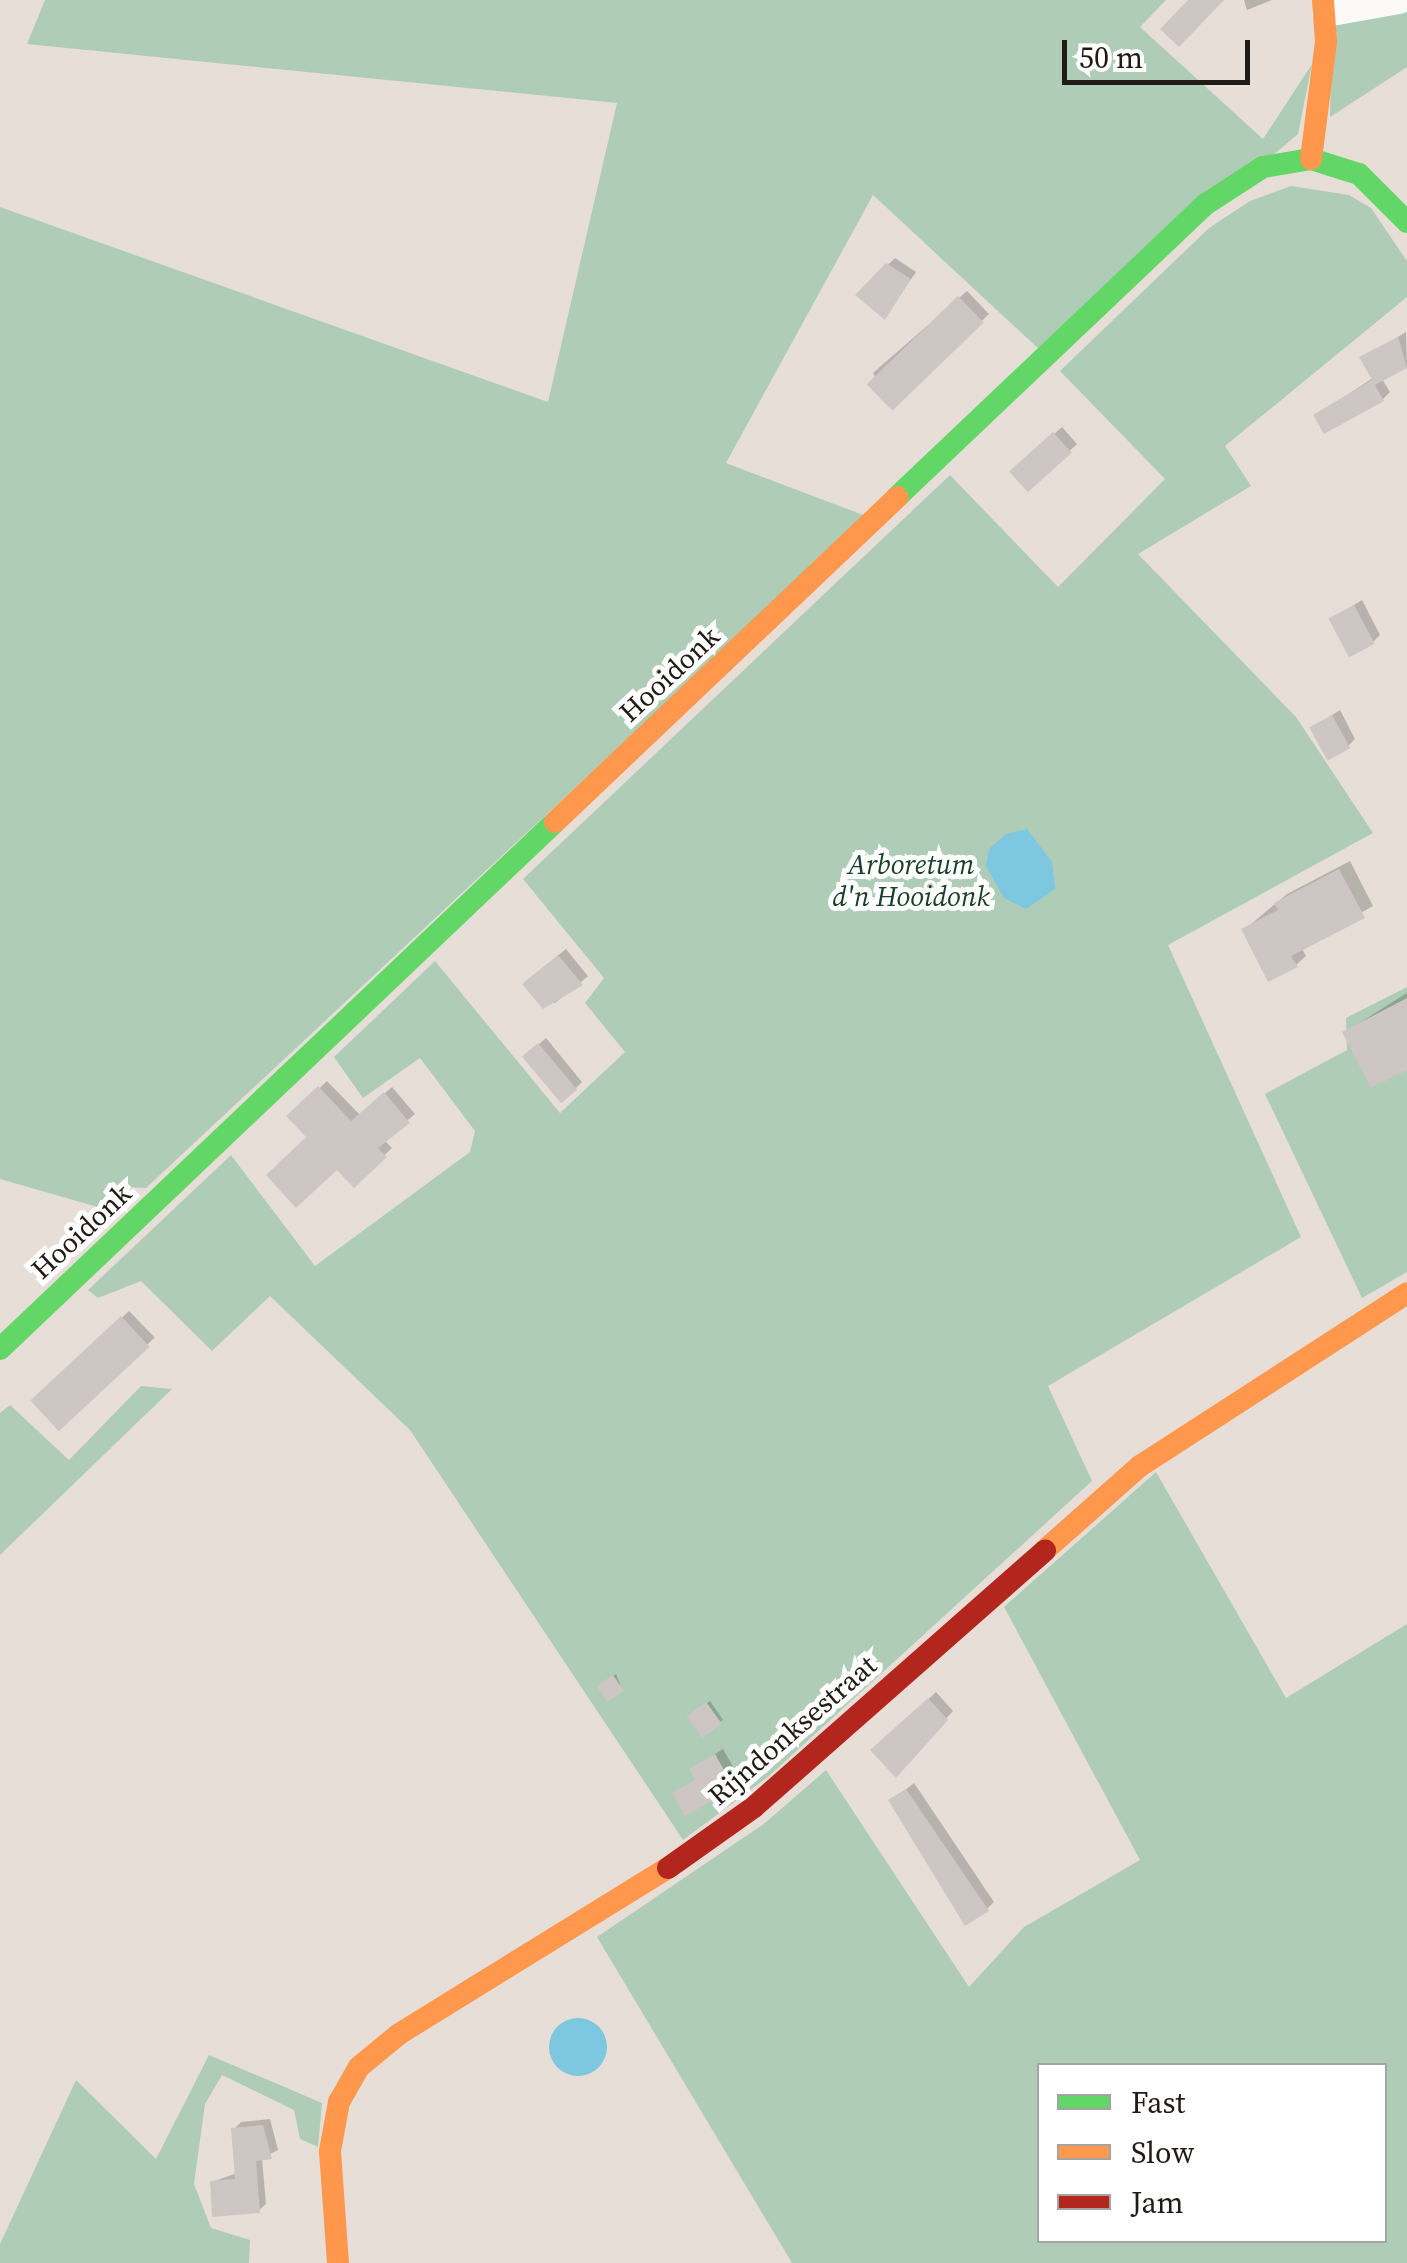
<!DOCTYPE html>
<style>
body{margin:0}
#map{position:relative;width:1407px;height:2263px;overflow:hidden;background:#e7dfd7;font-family:"Source Serif 4",serif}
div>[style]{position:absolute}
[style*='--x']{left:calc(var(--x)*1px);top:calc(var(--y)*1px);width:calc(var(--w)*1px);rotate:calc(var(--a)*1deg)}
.green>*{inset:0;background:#afcdb6}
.water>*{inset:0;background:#7dc7e0}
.round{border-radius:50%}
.shadow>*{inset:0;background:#0003;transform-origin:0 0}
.building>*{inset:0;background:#cec6c3;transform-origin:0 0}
.street>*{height:28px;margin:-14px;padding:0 14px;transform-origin:14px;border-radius:14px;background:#fbfaf9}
.fast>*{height:22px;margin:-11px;padding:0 11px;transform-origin:11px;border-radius:11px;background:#63d668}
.slow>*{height:22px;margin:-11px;padding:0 11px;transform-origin:11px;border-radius:11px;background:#ff974d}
.jam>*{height:22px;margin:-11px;padding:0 11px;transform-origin:11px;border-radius:11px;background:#b3261e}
span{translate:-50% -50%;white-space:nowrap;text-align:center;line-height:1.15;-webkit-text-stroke:10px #fff;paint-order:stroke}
.street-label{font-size:28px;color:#201b16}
.park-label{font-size:28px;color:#1a402c;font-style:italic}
.legend{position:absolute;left:1037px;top:2063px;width:350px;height:180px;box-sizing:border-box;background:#fff;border:2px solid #a6a4a2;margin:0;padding:12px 18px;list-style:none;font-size:30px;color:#201b16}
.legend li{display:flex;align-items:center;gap:20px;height:50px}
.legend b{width:50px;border:2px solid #a6a4a2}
.scale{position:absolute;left:1062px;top:40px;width:188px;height:45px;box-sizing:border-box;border:5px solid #201b16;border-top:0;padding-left:12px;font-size:30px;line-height:35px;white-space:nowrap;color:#201b16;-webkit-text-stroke:8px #fff;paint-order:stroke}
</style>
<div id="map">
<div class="green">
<div style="clip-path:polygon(45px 0,1166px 0,1140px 27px,1263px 139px,1312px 64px,1298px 134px,1041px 351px,873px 195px,726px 463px,866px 516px,146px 1188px,124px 1187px,101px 1208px,0 1179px,0 207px,548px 402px,617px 103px,27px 44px)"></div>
<div style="clip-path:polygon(1333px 0,1407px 0,1407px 67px,1330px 117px)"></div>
<div style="clip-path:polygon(1291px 186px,1349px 195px,1371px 208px,1407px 261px,1407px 297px,1225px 446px,1251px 486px,1138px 554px,1296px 717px,1373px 833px,1168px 945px,1301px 1237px,1048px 1386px,1092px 1481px,769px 1776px,683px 1840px,410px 1430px,270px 1296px,212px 1351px,141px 1281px,98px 1298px,88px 1290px,231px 1155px,315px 1266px,470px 1152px,475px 1131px,420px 1058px,363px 1098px,334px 1057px,435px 961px,560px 1113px,625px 1052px,585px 1003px,604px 978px,523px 879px,950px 475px,1058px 587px,1165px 479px,1060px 371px,1209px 228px,1250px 201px)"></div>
<div style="clip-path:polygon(1407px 987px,1407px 1272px,1362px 1298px,1265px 1094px,1347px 1050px,1346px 1018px)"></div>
<div style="clip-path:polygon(141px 1386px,172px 1389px,0 1555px,0 1413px,10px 1405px,69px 1460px)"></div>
<div style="clip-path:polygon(evenodd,1156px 1472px,1286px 1698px,1407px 1624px,1407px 2263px,792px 2263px,597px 1937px,765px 1823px,826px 1770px,969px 1987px,1024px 1927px,1140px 1860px,1004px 1607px,1156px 1472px,1040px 2066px,1384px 2066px,1384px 2240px,1040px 2240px,1040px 2066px)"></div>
<div style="clip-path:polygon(209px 2055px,322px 2103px,318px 2147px,300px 2139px,294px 2110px,222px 2075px,205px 2104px,194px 2184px,211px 2228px,250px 2240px,249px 2263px,0 2263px,0 2244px,76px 2080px,156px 2159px)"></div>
</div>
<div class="water">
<div style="clip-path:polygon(1027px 829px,1052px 862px,1055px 889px,1026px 909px,1004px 898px,986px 866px,989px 849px,1006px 834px)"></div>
<div class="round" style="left:549px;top:2018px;width:58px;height:58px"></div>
</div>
<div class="shadow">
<div style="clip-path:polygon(1244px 0,1272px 0,1247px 10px)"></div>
<div style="clip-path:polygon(895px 258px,916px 272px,885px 317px,858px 294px)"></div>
<div style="clip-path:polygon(967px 291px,989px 314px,892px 407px,873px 373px)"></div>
<div style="clip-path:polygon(1406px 332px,1407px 366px,1382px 379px,1390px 392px,1383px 399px,1316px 415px,1373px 378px,1362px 358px)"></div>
<div style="left:1062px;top:427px;width:23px;height:67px;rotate:49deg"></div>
<div style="clip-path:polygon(1362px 600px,1380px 635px,1373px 642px,1331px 619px)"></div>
<div style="clip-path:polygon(1340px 710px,1355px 739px,1348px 746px,1312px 728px)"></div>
<div style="clip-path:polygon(1350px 861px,1373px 906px,1301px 947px,1306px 956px,1296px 965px,1244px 930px,1287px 894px)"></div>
<div style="left:566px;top:949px;width:35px;height:43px;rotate:51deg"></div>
<div style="clip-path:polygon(1407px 993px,1407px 1067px,1345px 1032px)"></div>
<div style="clip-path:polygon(546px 1038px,582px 1082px,575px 1089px,532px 1050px)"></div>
<div style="clip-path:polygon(327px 1081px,360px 1115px,392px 1087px,415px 1114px,384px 1140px,392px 1148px,354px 1184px,290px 1116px)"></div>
<div style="left:129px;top:1311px;width:37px;height:132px;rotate:46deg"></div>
<div style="clip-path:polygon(616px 1674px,622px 1689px,602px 1684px)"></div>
<div style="clip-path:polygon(936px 1692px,953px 1711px,896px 1774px,874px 1750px)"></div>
<div style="clip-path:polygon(710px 1701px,723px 1720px,720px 1722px,692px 1714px)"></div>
<div style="clip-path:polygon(723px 1749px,740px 1779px,733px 1786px,675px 1793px,707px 1776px,692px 1769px)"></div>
<div style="clip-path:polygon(914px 1783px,994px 1902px,987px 1909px,891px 1801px)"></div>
<div style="clip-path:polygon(270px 2119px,278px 2150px,262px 2158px,266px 2204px,258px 2211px,212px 2182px,237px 2173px,234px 2129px,241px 2122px)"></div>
</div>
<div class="building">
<div style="clip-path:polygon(1188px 0,1224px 0,1179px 47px,1160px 29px)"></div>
<div style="clip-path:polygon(886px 263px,911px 279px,885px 320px,855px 295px)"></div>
<div style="left:958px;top:296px;width:37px;height:127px;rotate:46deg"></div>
<div style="clip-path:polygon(1398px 337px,1407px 368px,1375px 385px,1384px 401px,1324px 434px,1313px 415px,1372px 380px,1359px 357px)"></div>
<div style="left:1053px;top:432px;width:28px;height:59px;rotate:48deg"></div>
<div style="left:1354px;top:605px;width:44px;height:29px;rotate:62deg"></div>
<div style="left:1332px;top:715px;width:38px;height:26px;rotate:61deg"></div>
<div style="clip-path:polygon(1339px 869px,1365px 918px,1291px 956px,1298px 967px,1268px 982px,1241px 929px,1278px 910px,1274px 903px)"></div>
<div style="clip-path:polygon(558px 955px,583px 985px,543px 1009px,522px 984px)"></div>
<div style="clip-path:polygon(1407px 998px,1407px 1070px,1371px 1088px,1342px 1032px)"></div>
<div style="left:538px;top:1043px;width:61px;height:21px;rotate:50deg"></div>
<div style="clip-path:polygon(318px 1086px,351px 1121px,384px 1092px,410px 1123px,378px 1148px,387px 1157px,354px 1188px,337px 1170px,296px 1208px,266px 1175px,306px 1137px,286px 1116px)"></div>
<div style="left:121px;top:1316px;width:42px;height:124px;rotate:47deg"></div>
<div style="left:613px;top:1675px;width:19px;height:20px;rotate:55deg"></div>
<div style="clip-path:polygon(928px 1698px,948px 1720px,896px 1778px,870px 1750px)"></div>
<div style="left:706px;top:1702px;width:27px;height:24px;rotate:54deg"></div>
<div style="clip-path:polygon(715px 1754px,734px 1788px,685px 1816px,672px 1793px,695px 1780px,689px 1769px)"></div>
<div style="clip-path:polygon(906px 1789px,989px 1911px,965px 1926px,888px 1800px)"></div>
<div style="clip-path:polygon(263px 2125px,272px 2159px,256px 2161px,260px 2213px,212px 2217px,210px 2181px,235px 2179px,231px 2128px)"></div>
</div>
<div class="street">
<div style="--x:1326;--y:13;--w:74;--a:-10.1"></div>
</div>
<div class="fast">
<div style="--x:897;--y:497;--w:426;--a:-43.5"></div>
<div style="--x:1206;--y:204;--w:68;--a:-33"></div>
<div style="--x:1263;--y:167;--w:49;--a:-9.5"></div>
<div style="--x:1311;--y:159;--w:50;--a:17.4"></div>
<div style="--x:1359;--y:174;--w:68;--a:45"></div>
<div style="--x:0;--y:1349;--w:765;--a:-43.52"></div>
</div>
<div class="slow">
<div style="--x:1311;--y:159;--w:118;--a:-82.7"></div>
<div style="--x:1326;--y:42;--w:42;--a:-94.1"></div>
<div style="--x:555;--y:822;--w:472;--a:-43.5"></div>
<div style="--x:1045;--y:1550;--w:127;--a:-41.5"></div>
<div style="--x:1140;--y:1466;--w:318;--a:-32.9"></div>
<div style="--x:338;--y:2263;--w:112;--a:-94.1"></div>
<div style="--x:330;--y:2151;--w:50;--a:-79.6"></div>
<div style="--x:339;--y:2102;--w:40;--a:-60.3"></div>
<div style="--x:359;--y:2067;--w:52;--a:-39.5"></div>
<div style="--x:399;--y:2034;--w:316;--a:-31.7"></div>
</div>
<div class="jam">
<div style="--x:668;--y:1868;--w:105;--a:-35.3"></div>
<div style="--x:754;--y:1807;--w:388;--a:-41.4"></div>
</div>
<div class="street-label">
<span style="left:669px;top:674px;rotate:-43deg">Hooidonk</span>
<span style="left:81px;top:1231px;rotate:-43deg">Hooidonk</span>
<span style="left:792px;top:1730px;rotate:-41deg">Rijndonksestraat</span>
</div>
<div class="park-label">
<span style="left:911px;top:880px">Arboretum<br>d'n Hooidonk</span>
</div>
<ul class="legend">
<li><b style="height:12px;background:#63d668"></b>Fast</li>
<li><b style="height:12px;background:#ff974d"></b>Slow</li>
<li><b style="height:12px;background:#b3261e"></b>Jam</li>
</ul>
<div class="scale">50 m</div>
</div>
